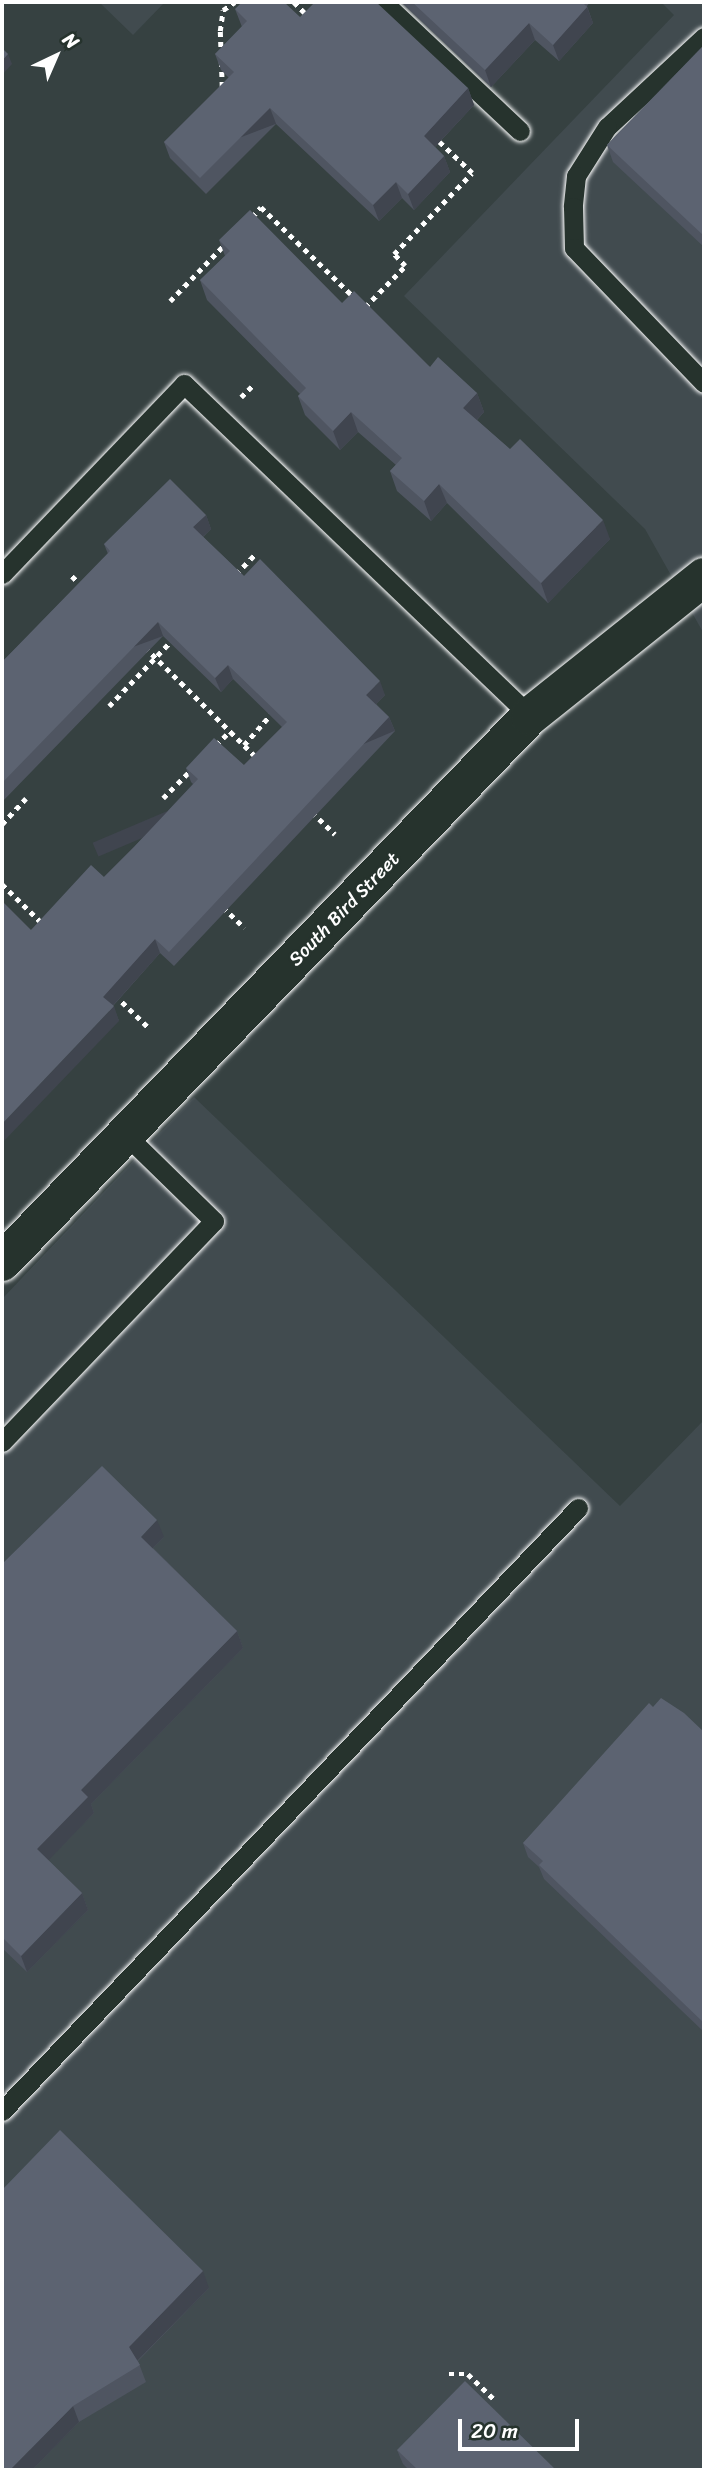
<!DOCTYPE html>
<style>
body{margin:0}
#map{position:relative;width:706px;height:2472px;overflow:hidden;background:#364141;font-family:Sriracha,sans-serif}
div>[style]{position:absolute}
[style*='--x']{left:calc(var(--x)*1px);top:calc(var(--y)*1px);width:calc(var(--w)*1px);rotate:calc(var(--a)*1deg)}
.built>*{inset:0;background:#414b4f}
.path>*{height:4.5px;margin-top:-2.25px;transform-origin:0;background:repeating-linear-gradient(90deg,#fff 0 5px,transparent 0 10px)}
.roads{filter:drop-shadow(0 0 2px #fff) drop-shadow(0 0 2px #fff)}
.service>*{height:19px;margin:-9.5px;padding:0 9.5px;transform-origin:9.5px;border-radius:9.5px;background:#26332d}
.minor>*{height:38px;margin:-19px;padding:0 19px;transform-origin:19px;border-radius:19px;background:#26332d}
.wall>*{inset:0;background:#4f5561}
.shaded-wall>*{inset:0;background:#40454f;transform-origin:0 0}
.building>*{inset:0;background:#5c6371}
span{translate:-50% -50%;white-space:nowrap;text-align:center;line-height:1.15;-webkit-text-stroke:5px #26332d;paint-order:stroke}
.street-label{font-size:19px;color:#fff}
.frame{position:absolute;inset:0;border:4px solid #fff;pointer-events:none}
.north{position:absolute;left:21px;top:21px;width:70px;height:70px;-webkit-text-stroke:5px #26332d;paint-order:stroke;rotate:44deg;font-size:19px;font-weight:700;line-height:28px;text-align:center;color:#fff}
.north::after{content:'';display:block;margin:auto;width:24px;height:32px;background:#fff;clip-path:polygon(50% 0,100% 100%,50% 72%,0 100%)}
.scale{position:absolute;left:458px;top:2419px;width:121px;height:32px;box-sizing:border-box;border:4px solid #fff;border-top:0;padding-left:9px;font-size:21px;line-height:24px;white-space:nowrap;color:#fff;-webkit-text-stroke:5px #26332d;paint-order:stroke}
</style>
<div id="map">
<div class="built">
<div style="clip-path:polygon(99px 2px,165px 2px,133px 35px)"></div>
<div style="clip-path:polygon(661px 2px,704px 2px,704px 634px,645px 529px,404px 296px,674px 15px)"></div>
<div style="clip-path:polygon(194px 1097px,620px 1506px,704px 1420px,704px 2470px,2px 2470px,2px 1299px)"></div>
</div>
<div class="path">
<div style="--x:294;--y:2;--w:20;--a:45"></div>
<div style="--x:222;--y:87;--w:56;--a:-92"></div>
<div style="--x:220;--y:31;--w:21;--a:-82"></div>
<div style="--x:223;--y:10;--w:14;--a:-34"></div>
<div style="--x:252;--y:217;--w:13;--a:-48"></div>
<div style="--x:261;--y:207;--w:128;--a:44.1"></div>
<div style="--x:170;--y:301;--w:81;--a:-46"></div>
<div style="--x:365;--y:307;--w:57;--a:-45.7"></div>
<div style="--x:405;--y:266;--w:16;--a:-133"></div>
<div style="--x:394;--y:254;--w:112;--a:-46.1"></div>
<div style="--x:472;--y:173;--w:50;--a:-136.6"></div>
<div style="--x:241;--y:397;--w:17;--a:-45"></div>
<div style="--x:236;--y:574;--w:28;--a:-46"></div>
<div style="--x:72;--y:576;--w:13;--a:45"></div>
<div style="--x:145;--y:647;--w:156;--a:44.7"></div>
<div style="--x:109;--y:706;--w:94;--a:-46.3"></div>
<div style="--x:216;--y:745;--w:20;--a:-45"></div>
<div style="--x:244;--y:745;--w:43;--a:-48.8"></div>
<div style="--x:163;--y:798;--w:38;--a:-45"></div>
<div style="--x:312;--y:812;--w:32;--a:44"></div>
<div style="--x:2;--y:824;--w:35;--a:-47"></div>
<div style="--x:2;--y:884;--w:59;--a:44.3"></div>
<div style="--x:223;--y:907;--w:30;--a:44"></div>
<div style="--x:115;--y:995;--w:47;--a:44.1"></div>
<div style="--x:449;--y:2374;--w:19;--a:0"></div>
<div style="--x:468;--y:2374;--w:37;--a:44"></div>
</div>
<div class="roads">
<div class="service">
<div style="--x:383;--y:2;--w:188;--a:43.3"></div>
<div style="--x:704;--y:37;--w:132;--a:137.1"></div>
<div style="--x:607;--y:127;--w:58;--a:122.3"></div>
<div style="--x:576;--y:176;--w:31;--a:96"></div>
<div style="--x:573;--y:207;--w:41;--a:88.6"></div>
<div style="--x:574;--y:248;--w:187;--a:46.1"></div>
<div style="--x:2;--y:574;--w:263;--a:-46.2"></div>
<div style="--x:184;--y:384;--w:480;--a:43.8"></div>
<div style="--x:2;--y:1442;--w:306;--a:-46.2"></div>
<div style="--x:214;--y:1221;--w:124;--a:-135.7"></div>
<div style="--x:2;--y:2111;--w:834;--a:-46.31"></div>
</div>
<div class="minor">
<div style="--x:2;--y:1262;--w:760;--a:-45.96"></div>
<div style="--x:530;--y:716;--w:223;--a:-38.6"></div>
</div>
</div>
<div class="wall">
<div style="clip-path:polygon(401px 2px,590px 2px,587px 6px,593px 23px,559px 61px,535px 40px,491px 87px)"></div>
<div style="clip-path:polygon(235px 9px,300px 17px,468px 88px,474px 105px,435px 147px,444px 156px,450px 172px,414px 210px,402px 198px,379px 221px,276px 124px,206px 194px,170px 158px,164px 142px,229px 78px,221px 70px,215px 54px,242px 27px)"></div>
<div style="clip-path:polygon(704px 45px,704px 247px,613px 162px,607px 145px)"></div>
<div style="clip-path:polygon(219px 240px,342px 303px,430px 367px,477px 393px,484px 412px,477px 420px,610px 539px,548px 603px,447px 503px,431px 521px,397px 491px,390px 471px,396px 465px,358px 432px,340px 450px,305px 415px,298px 396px,300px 394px,207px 300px,200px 280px,225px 256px)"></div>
<div style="clip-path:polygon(206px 515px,211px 529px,203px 537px,244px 576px,385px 695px,376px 704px,389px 717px,395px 731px,174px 966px,160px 953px,113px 1006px,119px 1021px,31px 930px,104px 877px,134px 847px,193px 784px,191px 782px,186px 768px,244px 765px,282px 727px,233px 679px,221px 692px,163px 636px,2px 802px,2px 662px,108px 554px,104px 544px)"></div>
<div style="clip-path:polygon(164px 1537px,153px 1548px,237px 1631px,243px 1648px,91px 1804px,94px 1813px,48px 1860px,82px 1893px,88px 1910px,27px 1972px,2px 1948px,2px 1564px)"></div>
<div style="clip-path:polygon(653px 1707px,704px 1732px,704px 2032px,544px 1879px,539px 1867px,528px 1857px,523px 1843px)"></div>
<div style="clip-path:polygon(2px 2190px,209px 2288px,138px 2361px,146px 2382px,79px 2422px,32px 2470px)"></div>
<div style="clip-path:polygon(397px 2450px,556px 2470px,409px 2470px,403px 2464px)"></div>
</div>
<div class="shaded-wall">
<div style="clip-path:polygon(587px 7px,593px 23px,559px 61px,553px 45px)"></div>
<div style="clip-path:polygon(529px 23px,535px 40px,491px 87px,485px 70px)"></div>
<div style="clip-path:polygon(8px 54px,12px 64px,2px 75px,2px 61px)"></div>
<div style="clip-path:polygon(468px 88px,474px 105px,430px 152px,424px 136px)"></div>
<div style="left:270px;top:108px;width:17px;height:99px;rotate:69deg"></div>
<div style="clip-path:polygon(444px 156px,450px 172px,414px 210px,408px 194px)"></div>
<div style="clip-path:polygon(396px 182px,402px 198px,379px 221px,373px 205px)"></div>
<div style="clip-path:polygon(477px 393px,484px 412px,470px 427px,463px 408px)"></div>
<div style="clip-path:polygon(351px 412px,358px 432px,340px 450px,333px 431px)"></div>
<div style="clip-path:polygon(439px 484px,447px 503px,431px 521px,424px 501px)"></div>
<div style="clip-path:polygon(206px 515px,211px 529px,198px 541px,193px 527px)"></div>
<div style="clip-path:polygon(603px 520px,610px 539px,548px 603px,541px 583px)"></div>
<div style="left:158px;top:622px;width:15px;height:224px;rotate:70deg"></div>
<div style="clip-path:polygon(228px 665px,233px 679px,221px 692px,215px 678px)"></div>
<div style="clip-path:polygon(380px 681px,385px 695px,371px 709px,366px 695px)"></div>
<div style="left:389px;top:717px;width:15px;height:322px;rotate:67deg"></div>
<div style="clip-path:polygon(155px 939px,160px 953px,108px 1011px,103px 997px)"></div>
<div style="clip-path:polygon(114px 1006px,119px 1021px,2px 1143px,2px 1124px)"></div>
<div style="clip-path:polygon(157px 1520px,164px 1537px,147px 1554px,141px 1537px)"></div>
<div style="clip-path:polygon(237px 1631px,243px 1648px,91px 1804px,94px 1813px,43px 1866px,37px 1849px,81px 1790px)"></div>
<div style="clip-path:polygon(82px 1893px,88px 1910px,27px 1972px,21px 1956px)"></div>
<div style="clip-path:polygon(203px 2271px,209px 2288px,135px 2363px,129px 2347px)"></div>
<div style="clip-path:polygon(73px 2406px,79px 2422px,32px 2470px,10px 2470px)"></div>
</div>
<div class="building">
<div style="clip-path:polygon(242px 2px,284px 2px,300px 17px,315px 2px,376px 2px,468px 88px,424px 136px,444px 156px,408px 194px,396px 182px,373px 205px,270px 108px,200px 178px,164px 142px,234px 72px,215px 54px,247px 21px,235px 9px)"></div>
<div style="clip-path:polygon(412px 2px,582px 2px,587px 7px,553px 45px,529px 23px,485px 70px)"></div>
<div style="clip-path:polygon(704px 45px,704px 236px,607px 145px)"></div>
<div style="clip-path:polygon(2px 48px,8px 54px,2px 61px)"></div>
<div style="clip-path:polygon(250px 210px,342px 303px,354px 291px,430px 367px,438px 357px,477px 393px,463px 408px,510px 449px,520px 439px,603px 520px,541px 583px,439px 484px,424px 501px,390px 471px,402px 458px,351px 412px,333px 431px,298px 396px,306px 388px,200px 280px,230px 251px,219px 240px)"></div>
<div style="clip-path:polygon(170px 479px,206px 515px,193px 527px,244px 576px,260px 559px,380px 681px,366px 695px,389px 717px,169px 952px,155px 939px,103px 997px,114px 1006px,2px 1124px,2px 901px,31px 930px,91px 865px,104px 877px,134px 847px,198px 779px,186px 768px,214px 738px,244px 765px,287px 722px,228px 665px,215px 678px,158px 622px,2px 783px,2px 662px,110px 551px,104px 544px)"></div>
<div style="clip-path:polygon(102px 1466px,157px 1520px,141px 1537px,237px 1631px,81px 1790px,88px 1797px,37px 1849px,82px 1893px,21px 1956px,2px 1937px,2px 1564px)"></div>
<div style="clip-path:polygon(661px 1698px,684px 1713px,704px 1732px,704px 2023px,539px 1865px,543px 1861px,523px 1843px,649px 1703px,653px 1707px)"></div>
<div style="clip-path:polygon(60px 2130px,203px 2271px,129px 2347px,140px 2365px,73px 2406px,10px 2470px,2px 2470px,2px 2190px)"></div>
<div style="clip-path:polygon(465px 2381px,556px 2470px,418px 2470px,397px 2450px)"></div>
</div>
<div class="street-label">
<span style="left:344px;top:909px;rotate:-46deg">South Bird Street</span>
</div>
<div class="frame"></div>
<div class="north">N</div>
<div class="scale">20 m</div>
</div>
